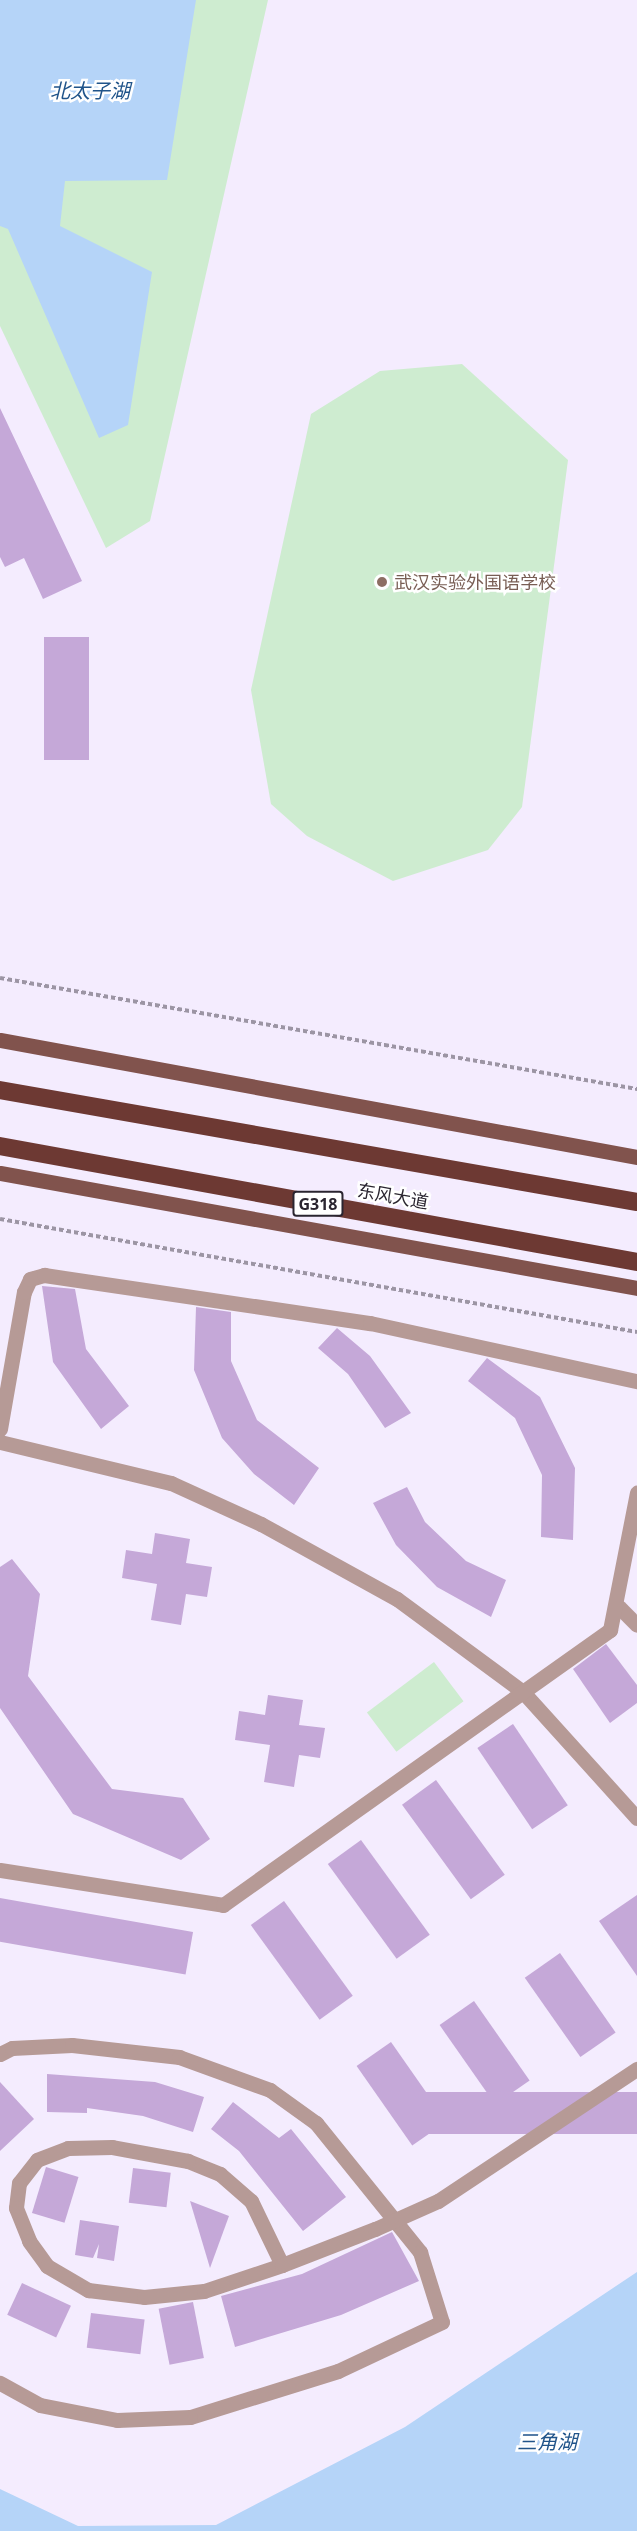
<!DOCTYPE html>
<meta charset="utf-8">
<style>
body{margin:0}
#map{position:relative;width:637px;height:2531px;overflow:hidden;background:#f4ecfe;font-family:"Noto Sans","Noto Sans SC",sans-serif}
div>[style]{position:absolute}
[style*='--x']{left:calc(var(--x)*1px);top:calc(var(--y)*1px);width:calc(var(--w)*1px);rotate:calc(var(--a)*1deg)}
.green>*{inset:0;background:#ceecd0;transform-origin:0 0}
.water>*{inset:0;background:#b5d4f8}
.building>*{inset:0;background:#c5a8d8;transform-origin:0 0}
.path>*{height:4px;margin-top:-2px;transform-origin:0;background:repeating-linear-gradient(90deg,#9c95a4 0 4.5px,transparent 0 7.5px)}
.street>*{height:15px;margin:-7.5px;padding:0 7.5px;transform-origin:7.5px;border-radius:7.5px;background:#b69a96}
.primary>*{height:15px;margin:-7.5px;padding:0 7.5px;transform-origin:7.5px;border-radius:7.5px;background:#81534d}
.highway>*{height:18px;margin:-9px;padding:0 9px;transform-origin:9px;border-radius:9px;background:#6d3933}
.dots>*{width:16px;height:16px;translate:-50% -50%;box-sizing:border-box;border:3px solid #fff;border-radius:50%}
span{translate:-50% -50%;white-space:nowrap;text-align:center;line-height:1.15;-webkit-text-stroke:5px #fff;paint-order:stroke}
.shield-label span{padding:2px 4px;background:#fff;border:2px solid;border-radius:4px;-webkit-text-stroke-width:0}
.shield-label{font-size:16px;color:#2a2530;font-weight:700}
.education-label{font-size:18px;color:#785e54}
.left{translate:0 -50%;text-align:left}
.street-label{font-size:18px;color:#2a2530}
.water-label{font-size:20px;color:#20548a;font-style:italic}
</style>
<div id="map">
<div class="green">
<div style="clip-path:polygon(0 0,268px 0,150px 521px,106px 548px,0 326px)"></div>
<div style="clip-path:polygon(462px 364px,568px 460px,522px 807px,488px 850px,393px 881px,307px 836px,271px 804px,251px 690px,311px 414px,380px 371px)"></div>
<div style="left:434px;top:1662px;width:49px;height:84px;rotate:53deg"></div>
</div>
<div class="water">
<div style="clip-path:polygon(0 0,196px 0,167px 180px,65px 181px,60px 226px,152px 272px,128px 425px,99px 438px,8px 229px,0 226px)"></div>
<div style="clip-path:polygon(637px 2272px,637px 2531px,0 2531px,0 2489px,78px 2526px,216px 2525px,405px 2427px)"></div>
</div>
<div class="building">
<div style="clip-path:polygon(0 408px,82px 581px,43px 599px,24px 558px,5px 567px,0 557px)"></div>
<div style="left:44px;top:637px;width:45px;height:123px"></div>
<div style="clip-path:polygon(42px 1286px,75px 1289px,86px 1349px,129px 1406px,101px 1429px,53px 1362px)"></div>
<div style="clip-path:polygon(196px 1307px,231px 1312px,231px 1361px,257px 1420px,319px 1468px,294px 1505px,254px 1474px,222px 1438px,194px 1370px)"></div>
<div style="clip-path:polygon(337px 1328px,370px 1356px,411px 1413px,385px 1428px,348px 1374px,318px 1348px)"></div>
<div style="clip-path:polygon(487px 1358px,540px 1397px,575px 1468px,573px 1540px,541px 1537px,542px 1475px,515px 1418px,468px 1381px)"></div>
<div style="clip-path:polygon(407px 1487px,425px 1522px,466px 1561px,506px 1580px,491px 1617px,437px 1587px,396px 1545px,373px 1503px)"></div>
<div style="clip-path:polygon(155px 1533px,190px 1539px,186px 1563px,212px 1567px,207px 1597px,186px 1594px,181px 1625px,151px 1620px,157px 1584px,122px 1578px,126px 1550px,152px 1554px)"></div>
<div style="clip-path:polygon(12px 1559px,40px 1594px,28px 1676px,112px 1789px,183px 1798px,210px 1839px,181px 1860px,73px 1814px,0 1708px,0 1567px)"></div>
<div style="clip-path:polygon(606px 1644px,637px 1685px,637px 1703px,610px 1723px,573px 1669px)"></div>
<div style="clip-path:polygon(268px 1695px,303px 1700px,299px 1725px,325px 1728px,320px 1758px,299px 1755px,294px 1787px,264px 1782px,270px 1745px,235px 1740px,239px 1711px,265px 1715px)"></div>
<div style="left:513px;top:1724px;width:98px;height:43px;rotate:56deg"></div>
<div style="left:436px;top:1780px;width:117px;height:42px;rotate:54deg"></div>
<div style="left:361px;top:1840px;width:117px;height:41px;rotate:54deg"></div>
<div style="clip-path:polygon(637px 1895px,637px 1976px,599px 1921px)"></div>
<div style="left:0;top:1898px;width:196px;height:43px;rotate:10deg"></div>
<div style="left:284px;top:1901px;width:117px;height:41px;rotate:54deg"></div>
<div style="left:560px;top:1953px;width:97px;height:43px;rotate:55deg"></div>
<div style="left:474px;top:2001px;width:97px;height:42px;rotate:55deg"></div>
<div style="left:391px;top:2042px;width:97px;height:42px;rotate:55deg"></div>
<div style="clip-path:polygon(47px 2074px,155px 2082px,204px 2097px,193px 2132px,143px 2116px,87px 2108px,87px 2113px,47px 2112px)"></div>
<div style="clip-path:polygon(0 2082px,34px 2119px,0 2151px)"></div>
<div style="left:637px;top:2092px;width:42px;height:219px;rotate:90deg"></div>
<div style="clip-path:polygon(233px 2102px,279px 2138px,291px 2129px,346px 2197px,303px 2231px,239px 2151px,211px 2129px)"></div>
<div style="left:46px;top:2167px;width:34px;height:48px;rotate:17deg"></div>
<div style="left:133px;top:2168px;width:38px;height:35px;rotate:7deg"></div>
<div style="clip-path:polygon(190px 2201px,229px 2216px,210px 2268px)"></div>
<div style="clip-path:polygon(80px 2220px,119px 2226px,114px 2261px,97px 2258px,99px 2244px,93px 2258px,75px 2255px)"></div>
<div style="clip-path:polygon(392px 2232px,419px 2281px,341px 2315px,235px 2347px,221px 2296px,302px 2274px)"></div>
<div style="left:22px;top:2283px;width:54px;height:35px;rotate:25deg"></div>
<div style="left:193px;top:2302px;width:57px;height:35px;rotate:79deg"></div>
<div style="left:91px;top:2313px;width:54px;height:35px;rotate:7deg"></div>
</div>
<div class="path">
<div style="--x:0;--y:978;--w:647;--a:9.88"></div>
<div style="--x:0;--y:1219;--w:647;--a:10.06"></div>
</div>
<div class="street">
<div style="--x:0;--y:1429;--w:139;--a:-80.1"></div>
<div style="--x:24;--y:1292;--w:14;--a:-65"></div>
<div style="--x:30;--y:1279;--w:15;--a:-16"></div>
<div style="--x:44;--y:1275;--w:330;--a:8.4"></div>
<div style="--x:370;--y:1323;--w:273;--a:12.3"></div>
<div style="--x:0;--y:1442;--w:176;--a:13.5"></div>
<div style="--x:171;--y:1483;--w:99;--a:24.5"></div>
<div style="--x:261;--y:1524;--w:155;--a:28.9"></div>
<div style="--x:397;--y:1599;--w:157;--a:36.4"></div>
<div style="--x:523;--y:1692;--w:170;--a:47.9"></div>
<div style="--x:619;--y:1607;--w:25;--a:45"></div>
<div style="--x:0;--y:1870;--w:226;--a:8.9"></div>
<div style="--x:223;--y:1905;--w:475;--a:-35.4"></div>
<div style="--x:610;--y:1630;--w:140;--a:-78.9"></div>
<div style="--x:0;--y:2054;--w:13;--a:-27"></div>
<div style="--x:12;--y:2048;--w:60;--a:-2.9"></div>
<div style="--x:72;--y:2045;--w:108;--a:6.4"></div>
<div style="--x:179;--y:2057;--w:97;--a:19.9"></div>
<div style="--x:270;--y:2090;--w:57;--a:35.7"></div>
<div style="--x:316;--y:2123;--w:166;--a:51.1"></div>
<div style="--x:420;--y:2252;--w:73;--a:72.6"></div>
<div style="--x:442;--y:2322;--w:115;--a:154.8"></div>
<div style="--x:338;--y:2371;--w:155;--a:162.7"></div>
<div style="--x:190;--y:2417;--w:73;--a:177.6"></div>
<div style="--x:117;--y:2420;--w:78;--a:-169"></div>
<div style="--x:40;--y:2405;--w:46;--a:-151.2"></div>
<div style="--x:282;--y:2265;--w:71;--a:-115.8"></div>
<div style="--x:251;--y:2201;--w:41;--a:-138.9"></div>
<div style="--x:220;--y:2174;--w:35;--a:-158"></div>
<div style="--x:188;--y:2161;--w:77;--a:-169.6"></div>
<div style="--x:112;--y:2147;--w:44;--a:178.7"></div>
<div style="--x:68;--y:2148;--w:33;--a:159"></div>
<div style="--x:37;--y:2160;--w:29;--a:128"></div>
<div style="--x:19;--y:2183;--w:25;--a:97"></div>
<div style="--x:16;--y:2208;--w:35;--a:68"></div>
<div style="--x:29;--y:2241;--w:31;--a:54"></div>
<div style="--x:47;--y:2266;--w:48;--a:30.3"></div>
<div style="--x:88;--y:2290;--w:56;--a:7.1"></div>
<div style="--x:144;--y:2297;--w:60;--a:-5.7"></div>
<div style="--x:204;--y:2291;--w:82;--a:-18.4"></div>
<div style="--x:282;--y:2265;--w:100;--a:-21.2"></div>
<div style="--x:375;--y:2229;--w:69;--a:-24"></div>
<div style="--x:438;--y:2201;--w:239;--a:-33.6"></div>
</div>
<div class="primary">
<div style="--x:0;--y:1040;--w:648;--a:10.41"></div>
<div style="--x:0;--y:1173;--w:647;--a:10.23"></div>
</div>
<div class="highway">
<div style="--x:0;--y:1090;--w:647;--a:9.97"></div>
<div style="--x:0;--y:1146;--w:647;--a:10.32"></div>
</div>
<div class="dots">
<div style="left:382px;top:582px;background:#8d6e63"></div>
</div>
<div class="shield-label">
<span style="left:318px;top:1204px">G318</span>
</div>
<div class="education-label">
<span class="left" style="left:394px;top:582px">武汉实验外国语学校</span>
</div>
<div class="street-label">
<span style="left:393px;top:1196px;rotate:10deg">东风大道</span>
</div>
<div class="water-label">
<span style="left:90px;top:90px">北太子湖</span>
<span style="left:547px;top:2441px">三角湖</span>
</div>
</div>
